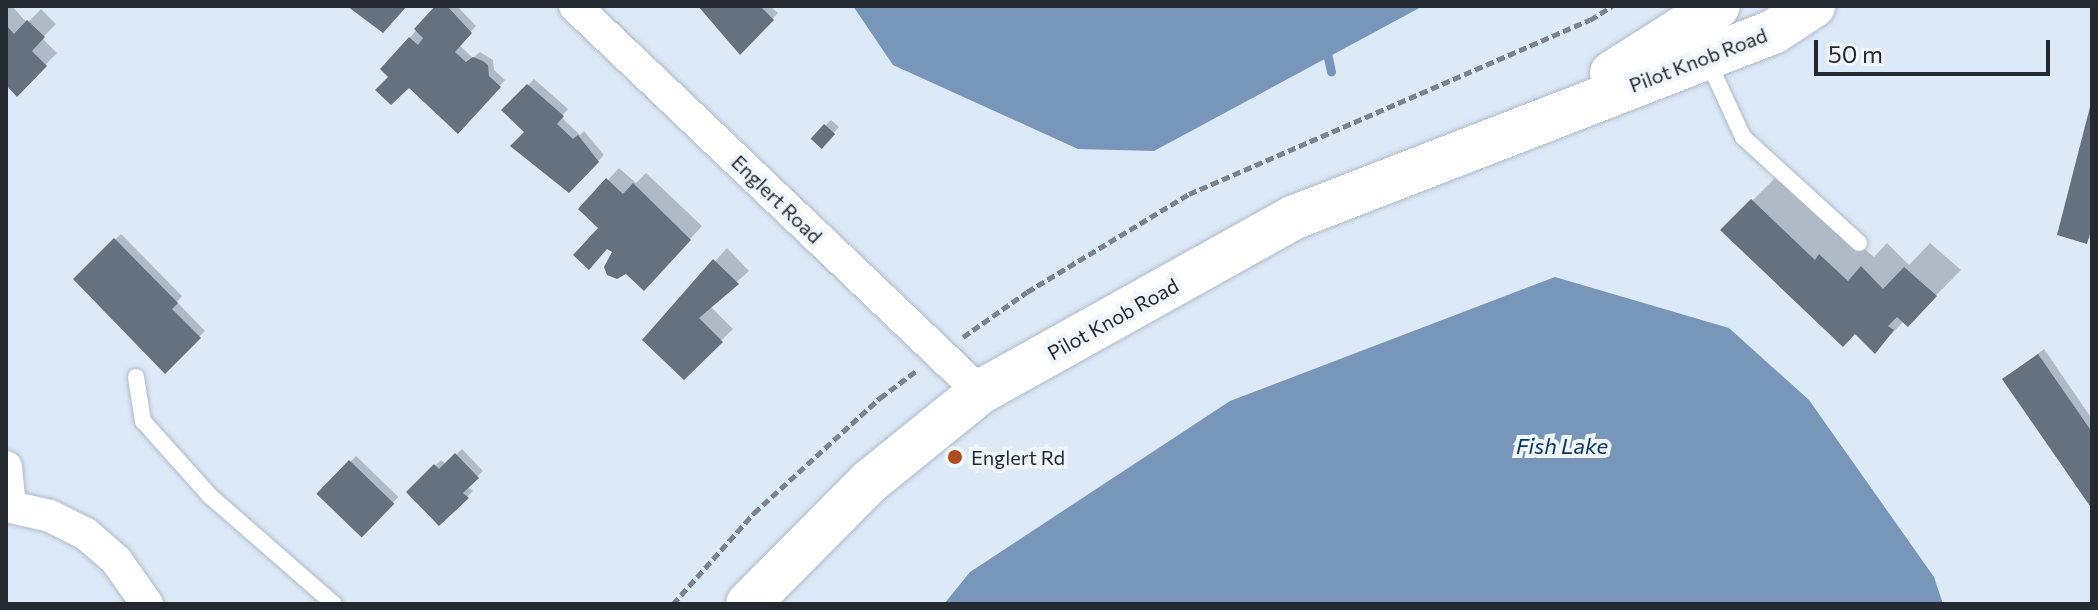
<!DOCTYPE html>
<style>
body{margin:0}
#map{position:relative;width:2098px;height:610px;overflow:hidden;background:#dce9f8;font-family:Commissioner,sans-serif}
div>[style]{position:absolute}
[style*='--x']{left:calc(var(--x)*1px);top:calc(var(--y)*1px);width:calc(var(--w)*1px);rotate:calc(var(--a)*1deg)}
.water>*{inset:0;background:#7796b9}
.shadow>*{inset:0;background:#0003;transform-origin:0 0}
.stream>*{height:9px;margin:-4.5px;padding:0 4.5px;transform-origin:4.5px;border-radius:4.5px;background:#7796b9}
.building>*{inset:0;background:#65717e;transform-origin:0 0}
.path>*{height:5px;margin-top:-2.5px;transform-origin:0;background:repeating-linear-gradient(90deg,#7a828d 0 8px,transparent 0 12px)}
.roads{filter:drop-shadow(0 0 2px #adbac9) drop-shadow(0 0 2px #adbac9)}
.service>*{height:16px;margin:-8px;padding:0 8px;transform-origin:8px;border-radius:8px;background:#fff}
.minor>*{height:32px;margin:-16px;padding:0 16px;transform-origin:16px;border-radius:16px;background:#fff}
.secondary>*{height:44px;margin:-22px;padding:0 22px;transform-origin:22px;border-radius:22px;background:#fff}
.dots>*{width:22px;height:22px;translate:-50% -50%;box-sizing:border-box;border:4px solid #f0f6fc;border-radius:50%}
span{translate:-50% -50%;white-space:nowrap;text-align:center;line-height:1.15;-webkit-text-stroke:8px #f0f6fc;paint-order:stroke}
.street-label{font-size:20px;color:#24292f}
.poi-label{font-size:20px;color:#24292f}
.left{translate:0 -50%;text-align:left}
.water-label{font-size:22px;color:#053663;font-style:italic}
.frame{position:absolute;inset:0;border:8px solid #24292f;pointer-events:none}
.scale{position:absolute;left:1814px;top:40px;width:236px;height:36px;box-sizing:border-box;border:4px solid #24292f;border-top:0;padding-left:10px;font-size:24px;line-height:28px;white-space:nowrap;color:#24292f;-webkit-text-stroke:6px #f0f6fc;paint-order:stroke}
</style>
<div id="map">
<div class="water">
<div style="clip-path:polygon(853px 6px,1423px 6px,1154px 151px,1078px 149px,893px 65px)"></div>
<div style="clip-path:polygon(1555px 277px,1729px 328px,1809px 400px,1934px 577px,1943px 604px,944px 604px,970px 572px,1230px 401px)"></div>
</div>
<div class="shadow">
<div style="clip-path:polygon(6px 6px,12px 6px,27px 23px,41px 9px,56px 24px,42px 38px,57px 53px,17px 94px,6px 84px)"></div>
<div style="clip-path:polygon(438px 6px,457px 6px,476px 26px,459px 45px,473px 58px,480px 52px,493px 60px,494px 70px,505px 80px,458px 131px,409px 86px,382px 69px)"></div>
<div style="clip-path:polygon(700px 6px,770px 6px,778px 13px,740px 52px)"></div>
<div style="clip-path:polygon(534px 79px,568px 109px,561px 117px,580px 135px,584px 131px,604px 155px,569px 191px,527px 132px,504px 110px)"></div>
<div style="clip-path:polygon(2092px 107px,2092px 236px,2086px 241px,2075px 182px,2071px 181px)"></div>
<div style="clip-path:polygon(831px 120px,839px 127px,822px 145px,825px 126px)"></div>
<div style="clip-path:polygon(619px 168px,636px 183px,646px 173px,702px 226px,656px 276px,615px 252px,601px 228px,608px 180px)"></div>
<div style="clip-path:polygon(1777px 176px,1874px 257px,1887px 243px,1909px 265px,1930px 243px,1961px 270px,1908px 324px,1904px 321px,1875px 351px,1856px 332px,1723px 230px)"></div>
<div style="clip-path:polygon(121px 234px,182px 296px,177px 302px,205px 331px,165px 371px,75px 279px)"></div>
<div style="clip-path:polygon(727px 248px,749px 271px,710px 306px,733px 329px,684px 377px,645px 339px)"></div>
<div style="clip-path:polygon(2044px 349px,2092px 419px,2092px 503px,2004px 379px)"></div>
<div style="clip-path:polygon(462px 449px,483px 471px,467px 486px,473px 491px,440px 523px,409px 492px,441px 460px,446px 464px)"></div>
<div style="left:356px;top:456px;width:59px;height:53px;rotate:44deg"></div>
</div>
<div class="stream">
<div style="--x:1326;--y:48;--w:24;--a:78"></div>
</div>
<div class="building">
<div style="clip-path:polygon(347px 6px,407px 6px,383px 33px)"></div>
<div style="clip-path:polygon(435px 6px,447px 6px,472px 33px,455px 52px,466px 62px,473px 57px,483px 61px,488px 65px,489px 76px,501px 87px,458px 134px,409px 88px,391px 105px,375px 90px,388px 77px,380px 69px,409px 37px,418px 45px,423px 38px,414px 29px)"></div>
<div style="clip-path:polygon(698px 6px,760px 6px,774px 20px,740px 55px)"></div>
<div style="clip-path:polygon(27px 20px,45px 37px,32px 51px,47px 66px,17px 97px,6px 85px,6px 25px,14px 34px)"></div>
<div style="clip-path:polygon(527px 84px,564px 116px,557px 124px,573px 139px,578px 135px,599px 162px,569px 193px,510px 146px,524px 132px,501px 110px)"></div>
<div style="clip-path:polygon(2091px 103px,2092px 226px,2087px 244px,2057px 235px)"></div>
<div style="left:824px;top:124px;width:15px;height:20px;rotate:42deg"></div>
<div style="clip-path:polygon(606px 178px,623px 194px,633px 183px,691px 240px,644px 291px,626px 274px,617px 279px,607px 275px,604px 267px,612px 252px,607px 249px,589px 270px,573px 255px,598px 228px,578px 209px)"></div>
<div style="clip-path:polygon(1751px 199px,1815px 260px,1819px 254px,1848px 281px,1861px 266px,1883px 289px,1904px 267px,1937px 296px,1908px 327px,1897px 317px,1888px 326px,1894px 330px,1875px 354px,1855px 334px,1843px 347px,1720px 230px)"></div>
<div style="clip-path:polygon(114px 238px,178px 303px,172px 309px,201px 338px,165px 374px,73px 279px)"></div>
<div style="clip-path:polygon(713px 259px,739px 284px,699px 318px,723px 342px,684px 380px,642px 340px)"></div>
<div style="clip-path:polygon(2038px 354px,2092px 432px,2092px 509px,2002px 379px)"></div>
<div style="clip-path:polygon(455px 453px,479px 478px,463px 493px,469px 498px,439px 526px,406px 492px,434px 464px,439px 469px)"></div>
<div style="left:349px;top:460px;width:63px;height:47px;rotate:44deg"></div>
</div>
<div class="path">
<div style="--x:963;--y:337;--w:78;--a:-35.1"></div>
<div style="--x:1027;--y:292;--w:189;--a:-31.2"></div>
<div style="--x:1189;--y:194;--w:437;--a:-23.5"></div>
<div style="--x:1590;--y:20;--w:26;--a:-32"></div>
<div style="--x:673;--y:604;--w:122;--a:-48.3"></div>
<div style="--x:754;--y:513;--w:171;--a:-42.4"></div>
<div style="--x:880;--y:398;--w:45;--a:-36.9"></div>
</div>
<div class="roads">
<div class="service">
<div style="--x:1707;--y:59;--w:86;--a:65.2"></div>
<div style="--x:1743;--y:137;--w:157;--a:42.4"></div>
<div style="--x:136;--y:377;--w:45;--a:81"></div>
<div style="--x:143;--y:421;--w:101;--a:48.2"></div>
<div style="--x:210;--y:496;--w:164;--a:41.1"></div>
</div>
<div class="minor">
<div style="--x:575;--y:6;--w:559;--a:43.62"></div>
<div style="--x:6;--y:467;--w:40;--a:84.3"></div>
<div style="--x:6;--y:506;--w:45;--a:12.8"></div>
<div style="--x:50;--y:516;--w:40;--a:26.6"></div>
<div style="--x:86;--y:534;--w:40;--a:41"></div>
<div style="--x:116;--y:560;--w:54;--a:54.8"></div>
</div>
<div class="secondary">
<div style="--x:1612;--y:73;--w:125;--a:-32.3"></div>
<div style="--x:748;--y:604;--w:172;--a:-45.2"></div>
<div style="--x:869;--y:482;--w:143;--a:-39"></div>
<div style="--x:980;--y:392;--w:360;--a:-29.1"></div>
<div style="--x:1295;--y:217;--w:513;--a:-21.16"></div>
<div style="--x:1773;--y:32;--w:48;--a:-33"></div>
</div>
</div>
<div class="dots">
<div style="left:955px;top:457px;background:#b04b1f"></div>
</div>
<div class="street-label">
<span style="left:1698px;top:60px;rotate:-21deg">Pilot Knob Road</span>
<span style="left:777px;top:199px;rotate:44deg">Englert Road</span>
<span style="left:1113px;top:319px;rotate:-29deg">Pilot Knob Road</span>
</div>
<div class="poi-label">
<span class="left" style="left:971px;top:457px">Englert Rd</span>
</div>
<div class="water-label">
<span style="left:1562px;top:446px">Fish Lake</span>
</div>
<div class="frame"></div>
<div class="scale">50 m</div>
</div>
